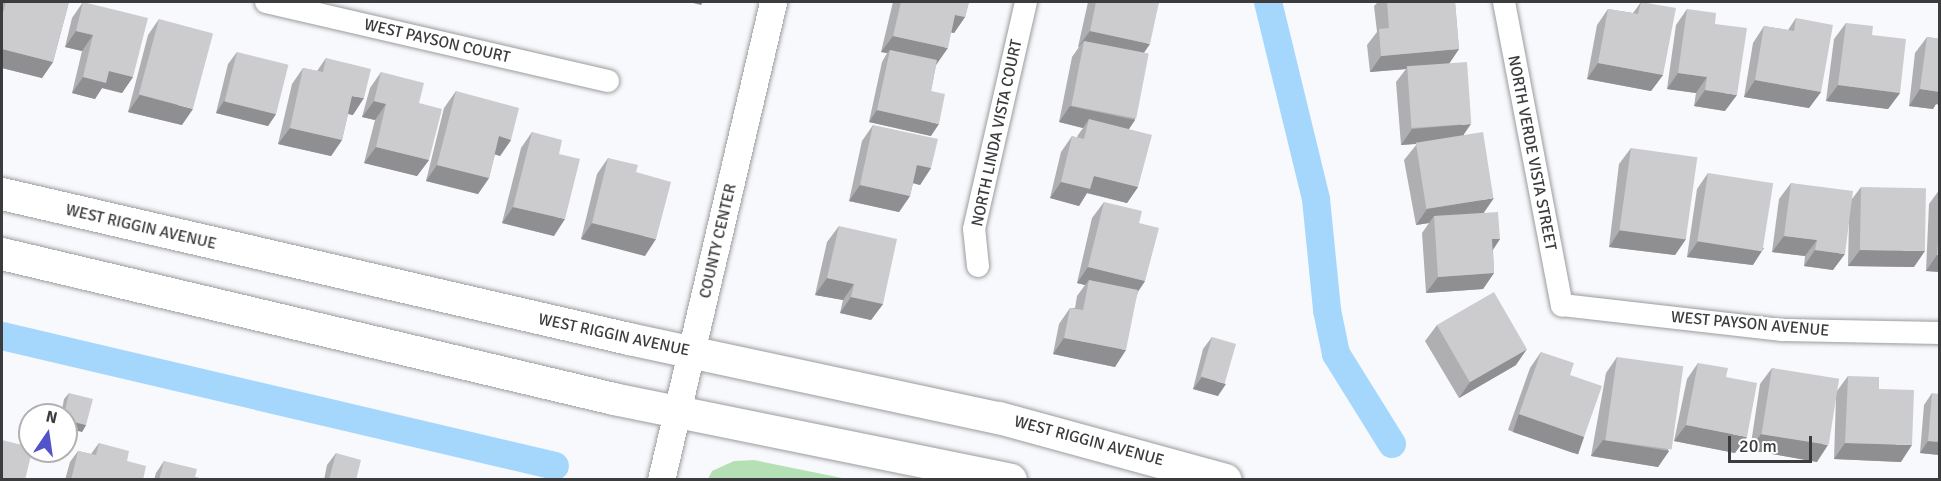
<!DOCTYPE html>
<style>
body{margin:0}
#map{position:relative;width:1941px;height:481px;overflow:hidden;background:#f8f9fc;font-family:Signika,sans-serif}
div>[style]{position:absolute}
[style*='--x']{left:calc(var(--x)*1px);top:calc(var(--y)*1px);width:calc(var(--w)*1px);rotate:calc(var(--a)*1deg)}
.green>*{inset:0;background:#b5e0b6}
.canal>*{height:28px;margin:-14px;padding:0 14px;transform-origin:14px;border-radius:14px;background:#a5d7fd}
.roads{filter:drop-shadow(0 0 2px #9b9c9e) drop-shadow(0 0 2px #9b9c9e)}
.minor>*{height:22px;margin:-11px;padding:0 11px;transform-origin:11px;border-radius:11px;background:#fff}
.tertiary>*{height:27px;margin:-13.5px;padding:0 13.5px;transform-origin:13.5px;border-radius:13.5px;background:#fff}
.secondary>*{height:32px;margin:-16px;padding:0 16px;transform-origin:16px;border-radius:16px;background:#fff}
.wall>*{inset:0;background:#afafb2}
.shaded-wall>*{inset:0;background:#8f8f91;transform-origin:0 0}
.building>*{inset:0;background:#cccccf;transform-origin:0 0}
span{translate:-50% -50%;white-space:nowrap;text-align:center;line-height:1.15;-webkit-text-stroke:4.5px #fff;paint-order:stroke}
.street-label{font-size:16px;color:#3b3c3d}
.frame{position:absolute;inset:0;border:3px solid #3b3c3d;pointer-events:none}
.north{position:absolute;left:18px;top:403px;width:60px;height:60px;box-sizing:border-box;background:#fff;border:2px solid #b1b1b1;border-radius:50%;rotate:13deg;font-size:16px;font-weight:700;line-height:24px;text-align:center;color:#3b3c3d}
.north::after{content:'';display:block;margin:auto;width:21px;height:27px;background:#5252c9;clip-path:polygon(50% 0,100% 100%,50% 72%,0 100%)}
.scale{position:absolute;left:1728px;top:436px;width:84px;height:27px;box-sizing:border-box;border:3px solid #3b3c3d;border-top:0;padding-left:8px;font-size:18px;line-height:21px;white-space:nowrap;color:#3b3c3d;-webkit-text-stroke:4px #fff;paint-order:stroke}
</style>
<div id="map">
<div class="green">
<div style="clip-path:polygon(754px 460px,847px 479px,708px 479px,712px 471px,734px 461px)"></div>
</div>
<div class="canal">
<div style="--x:1268;--y:2;--w:203;--a:76.3"></div>
<div style="--x:1316;--y:199;--w:112;--a:84.3"></div>
<div style="--x:1327;--y:310;--w:45;--a:78.4"></div>
<div style="--x:1336;--y:354;--w:106;--a:58.1"></div>
<div style="--x:2;--y:336;--w:568;--a:13.23"></div>
</div>
<div class="roads">
<div class="minor">
<div style="--x:266;--y:2;--w:351;--a:13"></div>
<div style="--x:1504;--y:2;--w:309;--a:79.2"></div>
<div style="--x:1562;--y:305;--w:222;--a:6.5"></div>
<div style="--x:1783;--y:330;--w:157;--a:1.1"></div>
<div style="--x:978;--y:266;--w:37;--a:-96"></div>
<div style="--x:974;--y:229;--w:233;--a:-77.1"></div>
</div>
<div class="tertiary">
<div style="--x:661;--y:480;--w:491;--a:-76.8"></div>
</div>
<div class="secondary">
<div style="--x:2;--y:194;--w:644;--a:13.02"></div>
<div style="--x:629;--y:339;--w:378;--a:12.1"></div>
<div style="--x:999;--y:418;--w:235;--a:15.3"></div>
<div style="--x:2;--y:254;--w:629;--a:13.33"></div>
<div style="--x:614;--y:399;--w:405;--a:11.5"></div>
</div>
</div>
<div class="wall">
<div style="clip-path:polygon(2px 2px,69px 2px,53px 62px,42px 78px,2px 68px)"></div>
<div style="clip-path:polygon(83px 2px,133px 77px,122px 93px,102px 88px,95px 99px,72px 93px,82px 51px,65px 47px,72px 18px)"></div>
<div style="clip-path:polygon(893px 2px,969px 2px,965px 17px,954px 33px,951px 32px,936px 65px,931px 91px,931px 136px,869px 122px,882px 62px,887px 53px,881px 52px)"></div>
<div style="clip-path:polygon(1088px 2px,1159px 2px,1144px 53px,1135px 120px,1129px 129px,1138px 187px,1127px 203px,1087px 193px,1079px 206px,1050px 198px,1061px 152px,1072px 136px,1077px 138px,1078px 135px,1083px 128px,1059px 122px,1072px 57px,1079px 47px,1078px 47px)"></div>
<div style="clip-path:polygon(1378px 2px,1455px 2px,1459px 49px,1449px 64px,1464px 135px,1484px 213px,1500px 239px,1493px 250px,1494px 273px,1483px 289px,1426px 293px,1422px 233px,1429px 223px,1416px 225px,1404px 160px,1417px 144px,1401px 145px,1396px 82px,1406px 69px,1370px 72px,1367px 45px,1377px 32px,1374px 6px)"></div>
<div style="clip-path:polygon(1641px 2px,1663px 75px,1651px 91px,1587px 79px,1597px 25px,1608px 9px,1633px 13px)"></div>
<div style="clip-path:polygon(1687px 9px,1715px 24px,1725px 111px,1694px 106px,1696px 93px,1667px 89px,1676px 25px)"></div>
<div style="clip-path:polygon(1796px 18px,1821px 92px,1809px 108px,1744px 97px,1753px 43px,1764px 26px,1788px 30px)"></div>
<div style="clip-path:polygon(159px 19px,182px 125px,128px 112px,148px 35px)"></div>
<div style="clip-path:polygon(1846px 23px,1872px 35px,1900px 93px,1888px 109px,1826px 101px,1834px 39px)"></div>
<div style="clip-path:polygon(1927px 37px,1940px 39px,1940px 105px,1936px 104px,1933px 109px,1909px 106px,1915px 53px)"></div>
<div style="clip-path:polygon(237px 52px,276px 114px,268px 126px,216px 113px,228px 64px)"></div>
<div style="clip-path:polygon(326px 58px,353px 115px,348px 114px,342px 140px,331px 156px,278px 144px,292px 84px,303px 68px,317px 71px)"></div>
<div style="clip-path:polygon(381px 72px,419px 103px,429px 160px,417px 176px,364px 163px,375px 120px,362px 117px,370px 88px)"></div>
<div style="clip-path:polygon(456px 91px,511px 140px,500px 156px,495px 154px,489px 178px,478px 194px,426px 181px,444px 108px)"></div>
<div style="clip-path:polygon(873px 125px,931px 168px,920px 185px,913px 183px,910px 196px,899px 212px,849px 201px,862px 141px)"></div>
<div style="clip-path:polygon(532px 132px,559px 154px,554px 236px,502px 223px,521px 148px)"></div>
<div style="clip-path:polygon(1631px 148px,1686px 239px,1675px 255px,1609px 247px,1619px 164px)"></div>
<div style="clip-path:polygon(608px 158px,636px 172px,645px 256px,581px 239px,597px 174px)"></div>
<div style="clip-path:polygon(1708px 173px,1753px 265px,1687px 257px,1697px 189px)"></div>
<div style="clip-path:polygon(1791px 183px,1852px 199px,1861px 187px,1914px 267px,1848px 266px,1849px 220px,1833px 270px,1804px 266px,1805px 256px,1772px 252px,1779px 199px)"></div>
<div style="clip-path:polygon(1940px 189px,1940px 272px,1926px 271px,1929px 204px)"></div>
<div style="clip-path:polygon(1104px 202px,1139px 223px,1145px 281px,1138px 292px,1115px 367px,1053px 354px,1059px 324px,1070px 308px,1075px 308px,1077px 296px,1085px 285px,1077px 283px,1092px 218px)"></div>
<div style="clip-path:polygon(839px 226px,883px 304px,871px 320px,840px 313px,843px 300px,815px 295px,827px 242px)"></div>
<div style="clip-path:polygon(1437px 325px,1516px 365px,1459px 398px,1425px 341px)"></div>
<div style="clip-path:polygon(1212px 337px,1218px 396px,1193px 389px,1203px 349px)"></div>
<div style="clip-path:polygon(1541px 352px,1570px 375px,1573px 453px,1508px 430px,1530px 368px)"></div>
<div style="clip-path:polygon(1617px 357px,1669px 451px,1658px 467px,1591px 456px,1606px 373px)"></div>
<div style="clip-path:polygon(1698px 363px,1726px 377px,1735px 453px,1674px 441px,1687px 379px)"></div>
<div style="clip-path:polygon(1772px 368px,1837px 391px,1848px 376px,1879px 389px,1901px 462px,1834px 459px,1836px 397px,1817px 462px,1750px 450px,1760px 384px)"></div>
<div style="clip-path:polygon(69px 393px,86px 425px,82px 432px,66px 415px,61px 415px,64px 399px)"></div>
<div style="clip-path:polygon(1932px 393px,1940px 455px,1920px 453px,1924px 405px)"></div>
<div style="clip-path:polygon(99px 443px,127px 461px,143px 480px,65px 480px,70px 462px,78px 451px,91px 454px)"></div>
<div style="clip-path:polygon(336px 453px,356px 480px,324px 480px,327px 465px)"></div>
<div style="clip-path:polygon(164px 461px,195px 477px,207px 480px,154px 480px,156px 473px)"></div>
</div>
<div class="shaded-wall">
<div style="clip-path:polygon(689px 2px,703px 2px,701px 5px)"></div>
<div style="clip-path:polygon(955px 15px,965px 17px,954px 33px,944px 31px)"></div>
<div style="clip-path:polygon(76px 31px,93px 35px,82px 51px,65px 47px)"></div>
<div style="clip-path:polygon(1090px 31px,1150px 44px,1139px 60px,1084px 41px,1078px 47px)"></div>
<div style="clip-path:polygon(893px 36px,948px 48px,936px 65px,890px 50px,887px 53px,881px 52px)"></div>
<div style="clip-path:polygon(2px 49px,53px 62px,42px 78px,2px 68px)"></div>
<div style="clip-path:polygon(1459px 49px,1448px 65px,1407px 66px,1406px 69px,1370px 72px,1381px 56px)"></div>
<div style="clip-path:polygon(1598px 63px,1663px 75px,1651px 91px,1587px 79px)"></div>
<div style="clip-path:polygon(109px 71px,133px 77px,122px 93px,102px 88px,95px 99px,72px 93px,83px 77px)"></div>
<div style="clip-path:polygon(1678px 73px,1707px 77px,1696px 93px,1667px 89px)"></div>
<div style="clip-path:polygon(1755px 80px,1821px 92px,1809px 108px,1744px 97px)"></div>
<div style="clip-path:polygon(1838px 85px,1900px 93px,1888px 109px,1826px 101px)"></div>
<div style="clip-path:polygon(1920px 89px,1940px 92px,1940px 105px,1936px 104px,1933px 109px,1909px 106px)"></div>
<div style="clip-path:polygon(1705px 90px,1737px 95px,1725px 111px,1694px 106px)"></div>
<div style="clip-path:polygon(140px 95px,193px 109px,182px 125px,128px 112px)"></div>
<div style="clip-path:polygon(352px 96px,364px 98px,353px 115px,340px 112px)"></div>
<div style="clip-path:polygon(224px 101px,276px 114px,268px 126px,216px 113px)"></div>
<div style="clip-path:polygon(374px 101px,386px 104px,375px 120px,362px 117px)"></div>
<div style="clip-path:polygon(1070px 106px,1135px 120px,1124px 136px,1089px 119px,1083px 128px,1059px 122px)"></div>
<div style="clip-path:polygon(877px 110px,939px 124px,931px 136px,869px 122px)"></div>
<div style="clip-path:polygon(1471px 124px,1460px 140px,1401px 145px,1412px 129px)"></div>
<div style="clip-path:polygon(290px 128px,342px 140px,331px 156px,278px 144px)"></div>
<div style="clip-path:polygon(499px 136px,511px 140px,500px 156px,488px 152px)"></div>
<div style="clip-path:polygon(376px 147px,429px 160px,417px 176px,364px 163px)"></div>
<div style="clip-path:polygon(437px 165px,489px 178px,478px 194px,426px 181px)"></div>
<div style="clip-path:polygon(917px 165px,931px 168px,920px 185px,905px 181px)"></div>
<div style="clip-path:polygon(1094px 176px,1138px 187px,1127px 203px,1087px 193px,1079px 206px,1050px 198px,1061px 182px)"></div>
<div style="clip-path:polygon(860px 185px,910px 196px,899px 212px,849px 201px)"></div>
<div style="clip-path:polygon(1494px 198px,1483px 214px,1434px 216px,1429px 223px,1416px 225px,1427px 209px)"></div>
<div style="clip-path:polygon(513px 207px,565px 219px,554px 236px,502px 223px)"></div>
<div style="clip-path:polygon(592px 223px,656px 239px,645px 256px,581px 239px)"></div>
<div style="clip-path:polygon(1620px 230px,1686px 239px,1675px 255px,1609px 247px)"></div>
<div style="clip-path:polygon(1784px 236px,1817px 240px,1805px 256px,1772px 252px)"></div>
<div style="clip-path:polygon(1492px 239px,1500px 239px,1489px 255px)"></div>
<div style="clip-path:polygon(1698px 241px,1764px 248px,1753px 265px,1687px 257px)"></div>
<div style="clip-path:polygon(1815px 250px,1845px 254px,1833px 270px,1804px 266px)"></div>
<div style="clip-path:polygon(1860px 250px,1925px 251px,1914px 267px,1848px 266px)"></div>
<div style="clip-path:polygon(1937px 255px,1940px 255px,1940px 272px,1926px 271px)"></div>
<div style="clip-path:polygon(1088px 267px,1145px 281px,1134px 297px,1089px 280px,1085px 285px,1077px 283px)"></div>
<div style="clip-path:polygon(1494px 273px,1483px 289px,1426px 293px,1438px 277px)"></div>
<div style="clip-path:polygon(827px 278px,854px 284px,843px 300px,815px 295px)"></div>
<div style="clip-path:polygon(851px 297px,883px 304px,871px 320px,840px 313px)"></div>
<div style="clip-path:polygon(1064px 338px,1126px 350px,1115px 367px,1053px 354px)"></div>
<div style="clip-path:polygon(1527px 349px,1516px 365px,1459px 398px,1470px 382px)"></div>
<div style="clip-path:polygon(1202px 377px,1226px 384px,1218px 396px,1193px 389px)"></div>
<div style="left:1519px;top:414px;width:69px;height:19px;rotate:19deg"></div>
<div style="clip-path:polygon(66px 420px,86px 425px,82px 432px,66px 428px)"></div>
<div style="clip-path:polygon(1686px 425px,1747px 437px,1735px 453px,1674px 441px)"></div>
<div style="clip-path:polygon(1761px 434px,1828px 445px,1817px 462px,1750px 450px)"></div>
<div style="clip-path:polygon(1603px 440px,1669px 451px,1658px 467px,1591px 456px)"></div>
<div style="clip-path:polygon(1928px 441px,1940px 442px,1940px 455px,1920px 453px)"></div>
<div style="clip-path:polygon(1845px 443px,1912px 445px,1901px 462px,1834px 459px)"></div>
</div>
<div class="building">
<div style="clip-path:polygon(6px 2px,69px 2px,53px 62px,2px 49px,2px 17px)"></div>
<div style="clip-path:polygon(83px 2px,148px 18px,133px 77px,109px 71px,106px 83px,83px 77px,93px 35px,76px 31px)"></div>
<div style="clip-path:polygon(901px 2px,969px 2px,965px 17px,955px 15px,948px 48px,893px 36px)"></div>
<div style="clip-path:polygon(1096px 2px,1159px 2px,1150px 44px,1090px 31px)"></div>
<div style="clip-path:polygon(1387px 2px,1455px 2px,1459px 49px,1381px 56px,1379px 29px,1389px 28px)"></div>
<div style="clip-path:polygon(1641px 2px,1676px 8px,1663px 75px,1598px 63px,1608px 9px,1638px 14px)"></div>
<div style="clip-path:polygon(1687px 9px,1716px 13px,1715px 24px,1747px 28px,1737px 95px,1705px 90px,1707px 77px,1678px 73px)"></div>
<div style="clip-path:polygon(1796px 18px,1833px 25px,1821px 92px,1755px 80px,1764px 26px,1794px 31px)"></div>
<div style="left:159px;top:19px;width:56px;height:78px;rotate:15deg"></div>
<div style="clip-path:polygon(1846px 23px,1873px 26px,1872px 35px,1906px 39px,1900px 93px,1838px 85px)"></div>
<div style="clip-path:polygon(1927px 37px,1940px 39px,1940px 92px,1920px 89px)"></div>
<div style="left:1084px;top:41px;width:66px;height:66px;rotate:11deg"></div>
<div style="clip-path:polygon(890px 50px,937px 60px,931px 91px,945px 94px,939px 124px,877px 110px)"></div>
<div style="left:237px;top:52px;width:53px;height:51px;rotate:14deg"></div>
<div style="clip-path:polygon(326px 58px,371px 69px,364px 98px,352px 96px,342px 140px,290px 128px,303px 68px,323px 72px)"></div>
<div style="left:1467px;top:62px;width:62px;height:60px;rotate:86deg"></div>
<div style="clip-path:polygon(381px 72px,424px 83px,419px 103px,442px 109px,429px 160px,376px 147px,386px 104px,374px 101px)"></div>
<div style="clip-path:polygon(456px 91px,519px 108px,511px 140px,499px 136px,489px 178px,437px 165px)"></div>
<div style="clip-path:polygon(1089px 119px,1152px 135px,1138px 187px,1094px 176px,1090px 189px,1061px 182px,1072px 136px,1084px 139px)"></div>
<div style="clip-path:polygon(873px 125px,938px 139px,931px 168px,917px 165px,910px 196px,860px 185px)"></div>
<div style="clip-path:polygon(532px 132px,562px 140px,559px 154px,580px 159px,565px 219px,513px 207px)"></div>
<div style="left:1483px;top:132px;width:67px;height:68px;rotate:81deg"></div>
<div style="left:1631px;top:148px;width:67px;height:83px;rotate:8deg"></div>
<div style="clip-path:polygon(608px 158px,638px 165px,636px 172px,671px 182px,656px 239px,592px 223px)"></div>
<div style="left:1708px;top:173px;width:66px;height:69px;rotate:9deg"></div>
<div style="clip-path:polygon(1791px 183px,1853px 191px,1845px 254px,1815px 250px,1817px 240px,1784px 236px)"></div>
<div style="left:1861px;top:187px;width:65px;height:63px;rotate:1deg"></div>
<div style="clip-path:polygon(1104px 202px,1142px 211px,1139px 223px,1159px 228px,1145px 281px,1088px 267px)"></div>
<div style="clip-path:polygon(1940px 211px,1940px 255px,1937px 255px)"></div>
<div style="clip-path:polygon(1498px 212px,1500px 239px,1492px 239px,1494px 273px,1438px 277px,1434px 216px)"></div>
<div style="clip-path:polygon(839px 226px,897px 239px,883px 304px,851px 297px,854px 284px,827px 278px)"></div>
<div style="clip-path:polygon(1089px 280px,1138px 290px,1126px 350px,1064px 338px,1070px 308px,1083px 310px)"></div>
<div style="left:1494px;top:292px;width:66px;height:66px;rotate:60deg"></div>
<div style="left:1212px;top:337px;width:25px;height:41px;rotate:16deg"></div>
<div style="clip-path:polygon(1541px 352px,1574px 363px,1570px 375px,1602px 386px,1584px 437px,1519px 414px)"></div>
<div style="left:1617px;top:357px;width:67px;height:84px;rotate:8deg"></div>
<div style="clip-path:polygon(1698px 363px,1728px 368px,1726px 377px,1757px 383px,1747px 437px,1686px 425px)"></div>
<div style="left:1772px;top:368px;width:68px;height:67px;rotate:9deg"></div>
<div style="clip-path:polygon(1848px 376px,1879px 377px,1879px 389px,1914px 390px,1912px 445px,1845px 443px)"></div>
<div style="clip-path:polygon(69px 393px,93px 399px,86px 425px,66px 420px,66px 415px,64px 415px)"></div>
<div style="clip-path:polygon(1932px 393px,1940px 394px,1940px 442px,1928px 441px)"></div>
<div style="clip-path:polygon(2px 440px,30px 447px,30px 451px,32px 451px,25px 480px,2px 480px)"></div>
<div style="clip-path:polygon(99px 443px,129px 451px,127px 461px,146px 466px,143px 480px,71px 480px,78px 451px,96px 455px)"></div>
<div style="clip-path:polygon(336px 453px,361px 460px,356px 480px,329px 480px)"></div>
<div style="clip-path:polygon(164px 461px,197px 469px,195px 477px,207px 480px,159px 480px)"></div>
</div>
<div class="street-label">
<span style="left:437px;top:41px;rotate:13deg">WEST PAYSON COURT</span>
<span style="left:997px;top:133px;rotate:-78deg">NORTH LINDA VISTA COURT</span>
<span style="left:1532px;top:153px;rotate:79deg">NORTH VERDE VISTA STREET</span>
<span style="left:141px;top:227px;rotate:13deg">WEST RIGGIN AVENUE</span>
<span style="left:718px;top:241px;rotate:-77deg">COUNTY CENTER</span>
<span style="left:1750px;top:324px;rotate:5deg">WEST PAYSON AVENUE</span>
<span style="left:614px;top:335px;rotate:12deg">WEST RIGGIN AVENUE</span>
<span style="left:1089px;top:441px;rotate:15deg">WEST RIGGIN AVENUE</span>
</div>
<div class="frame"></div>
<div class="north">N</div>
<div class="scale">20 m</div>
</div>
